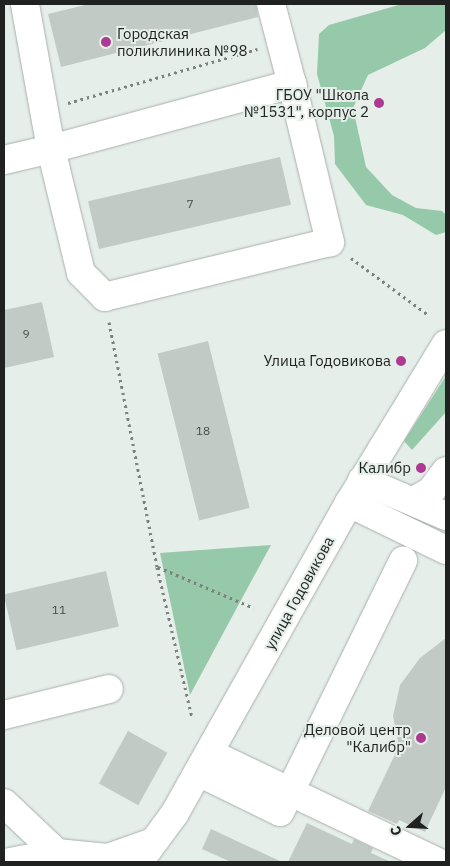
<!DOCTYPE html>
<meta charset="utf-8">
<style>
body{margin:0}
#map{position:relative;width:450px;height:866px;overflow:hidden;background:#e6eee9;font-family:"IBM Plex Sans",sans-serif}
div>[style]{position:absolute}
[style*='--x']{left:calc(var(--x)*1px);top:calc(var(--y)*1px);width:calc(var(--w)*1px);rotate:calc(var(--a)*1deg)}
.green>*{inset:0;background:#96c9aa}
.building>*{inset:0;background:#c2cac5;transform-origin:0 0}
.path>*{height:3px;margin-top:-1.5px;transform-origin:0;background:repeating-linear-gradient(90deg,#7c817d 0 2.5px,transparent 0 6.5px)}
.roads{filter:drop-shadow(0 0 1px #a8b0ab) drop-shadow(0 0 1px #a8b0ab)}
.minor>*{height:28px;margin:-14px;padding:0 14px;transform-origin:14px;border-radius:14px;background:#fff}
.dots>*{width:14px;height:14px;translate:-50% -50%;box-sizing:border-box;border:2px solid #e6eee9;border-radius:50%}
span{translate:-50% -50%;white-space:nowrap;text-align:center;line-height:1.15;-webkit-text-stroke:4px #e6eee9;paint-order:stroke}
.number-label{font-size:12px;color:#484c49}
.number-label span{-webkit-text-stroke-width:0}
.poi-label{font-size:15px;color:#1f2220}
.left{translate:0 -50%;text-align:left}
.right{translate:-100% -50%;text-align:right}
.street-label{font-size:15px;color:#1f2220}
.frame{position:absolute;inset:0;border:5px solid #1f2220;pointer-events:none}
.north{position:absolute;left:385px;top:801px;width:50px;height:50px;-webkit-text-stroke:4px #e6eee9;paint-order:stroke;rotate:251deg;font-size:14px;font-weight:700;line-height:20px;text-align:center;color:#1f2220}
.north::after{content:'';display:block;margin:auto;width:18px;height:22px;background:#1f2220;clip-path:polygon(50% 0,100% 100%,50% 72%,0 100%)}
</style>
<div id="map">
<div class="green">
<div style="clip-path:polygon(402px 4px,446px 4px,446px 30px,425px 48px,368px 75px,353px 108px,366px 167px,392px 195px,416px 208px,442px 211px,446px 215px,446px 232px,436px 235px,403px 215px,366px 205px,335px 164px,334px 136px,317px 74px,319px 34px,329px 25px)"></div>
<div style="clip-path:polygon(446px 376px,446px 412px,412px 450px,404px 441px)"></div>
<div style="clip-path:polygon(271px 545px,240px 602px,190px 695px,160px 553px)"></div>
</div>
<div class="building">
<div style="clip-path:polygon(89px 4px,256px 4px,258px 17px,61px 67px,48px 14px)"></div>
<div style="left:280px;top:157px;width:49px;height:197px;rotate:77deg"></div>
<div style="clip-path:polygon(42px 302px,54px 357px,4px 368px,4px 310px)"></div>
<div style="left:208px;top:341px;width:172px;height:52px;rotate:76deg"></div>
<div style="left:106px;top:571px;width:57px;height:105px;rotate:77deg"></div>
<div style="clip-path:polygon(446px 638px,446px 787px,425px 832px,399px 820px,397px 824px,368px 811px,399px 746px,393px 716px,400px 685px,420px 658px)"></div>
<div style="left:128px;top:731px;width:45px;height:60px;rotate:29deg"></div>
<div style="clip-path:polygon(307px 823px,352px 844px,354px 839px,373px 848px,371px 853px,391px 862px,288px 862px)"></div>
<div style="clip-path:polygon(211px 829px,282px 862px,231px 862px,202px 849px)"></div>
</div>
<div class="path">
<div style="--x:68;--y:103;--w:197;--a:-15.9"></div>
<div style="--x:351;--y:258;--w:94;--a:36.4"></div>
<div style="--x:109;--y:322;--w:250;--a:78.9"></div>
<div style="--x:157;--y:567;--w:155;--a:76.9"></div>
<div style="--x:158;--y:567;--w:104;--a:23.1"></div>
</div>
<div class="roads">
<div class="minor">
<div style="--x:271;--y:4;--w:83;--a:75.3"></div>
<div style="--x:4;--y:160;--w:48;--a:-13.2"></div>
<div style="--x:51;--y:149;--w:250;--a:-15.1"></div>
<div style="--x:292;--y:84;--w:163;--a:76.5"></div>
<div style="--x:330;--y:242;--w:232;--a:166.3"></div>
<div style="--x:105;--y:297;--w:34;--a:-135"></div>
<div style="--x:81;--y:273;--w:128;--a:-103.6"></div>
<div style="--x:51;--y:149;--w:147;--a:-100.2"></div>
<div style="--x:362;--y:480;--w:91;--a:23.2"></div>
<div style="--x:415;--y:500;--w:18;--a:-29"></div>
<div style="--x:431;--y:491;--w:25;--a:-53"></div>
<div style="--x:349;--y:503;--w:108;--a:25.9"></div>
<div style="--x:4;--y:715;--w:108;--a:-13.9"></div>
<div style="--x:209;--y:753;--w:254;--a:25.5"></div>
<div style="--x:198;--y:772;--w:91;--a:26"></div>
<div style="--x:280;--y:812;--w:280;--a:-63.9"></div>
<div style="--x:4;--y:803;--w:73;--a:43.3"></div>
<div style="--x:57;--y:853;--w:51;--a:5.6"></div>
<div style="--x:108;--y:858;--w:48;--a:-19.6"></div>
<div style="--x:10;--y:862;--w:48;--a:-10.8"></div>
<div style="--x:57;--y:853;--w:12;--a:48"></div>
<div style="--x:139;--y:862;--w:61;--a:-53.7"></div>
<div style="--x:175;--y:813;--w:355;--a:-60.7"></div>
<div style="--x:349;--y:503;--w:186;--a:-58.6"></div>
</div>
</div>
<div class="dots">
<div style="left:106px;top:42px;background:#ac3992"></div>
<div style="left:379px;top:103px;background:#ac3992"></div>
<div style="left:401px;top:361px;background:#ac3992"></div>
<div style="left:421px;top:468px;background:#ac3992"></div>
<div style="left:421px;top:738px;background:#ac3992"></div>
</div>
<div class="number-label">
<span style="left:190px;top:204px">7</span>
<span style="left:26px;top:334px">9</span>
<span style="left:203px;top:431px">18</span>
<span style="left:59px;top:610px">11</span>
</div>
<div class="poi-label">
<span class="left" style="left:117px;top:42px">Городская<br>поликлиника №98</span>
<span class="right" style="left:369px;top:103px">ГБОУ "Школа<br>№1531", корпус 2</span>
<span class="right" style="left:391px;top:361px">Улица Годовикова</span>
<span class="right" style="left:411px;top:468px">Калибр</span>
<span class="right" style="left:411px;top:738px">Деловой центр<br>"Калибр"</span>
</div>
<div class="street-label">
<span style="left:299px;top:593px;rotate:-61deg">улица Годовикова</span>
</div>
<div class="frame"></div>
<div class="north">С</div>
</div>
